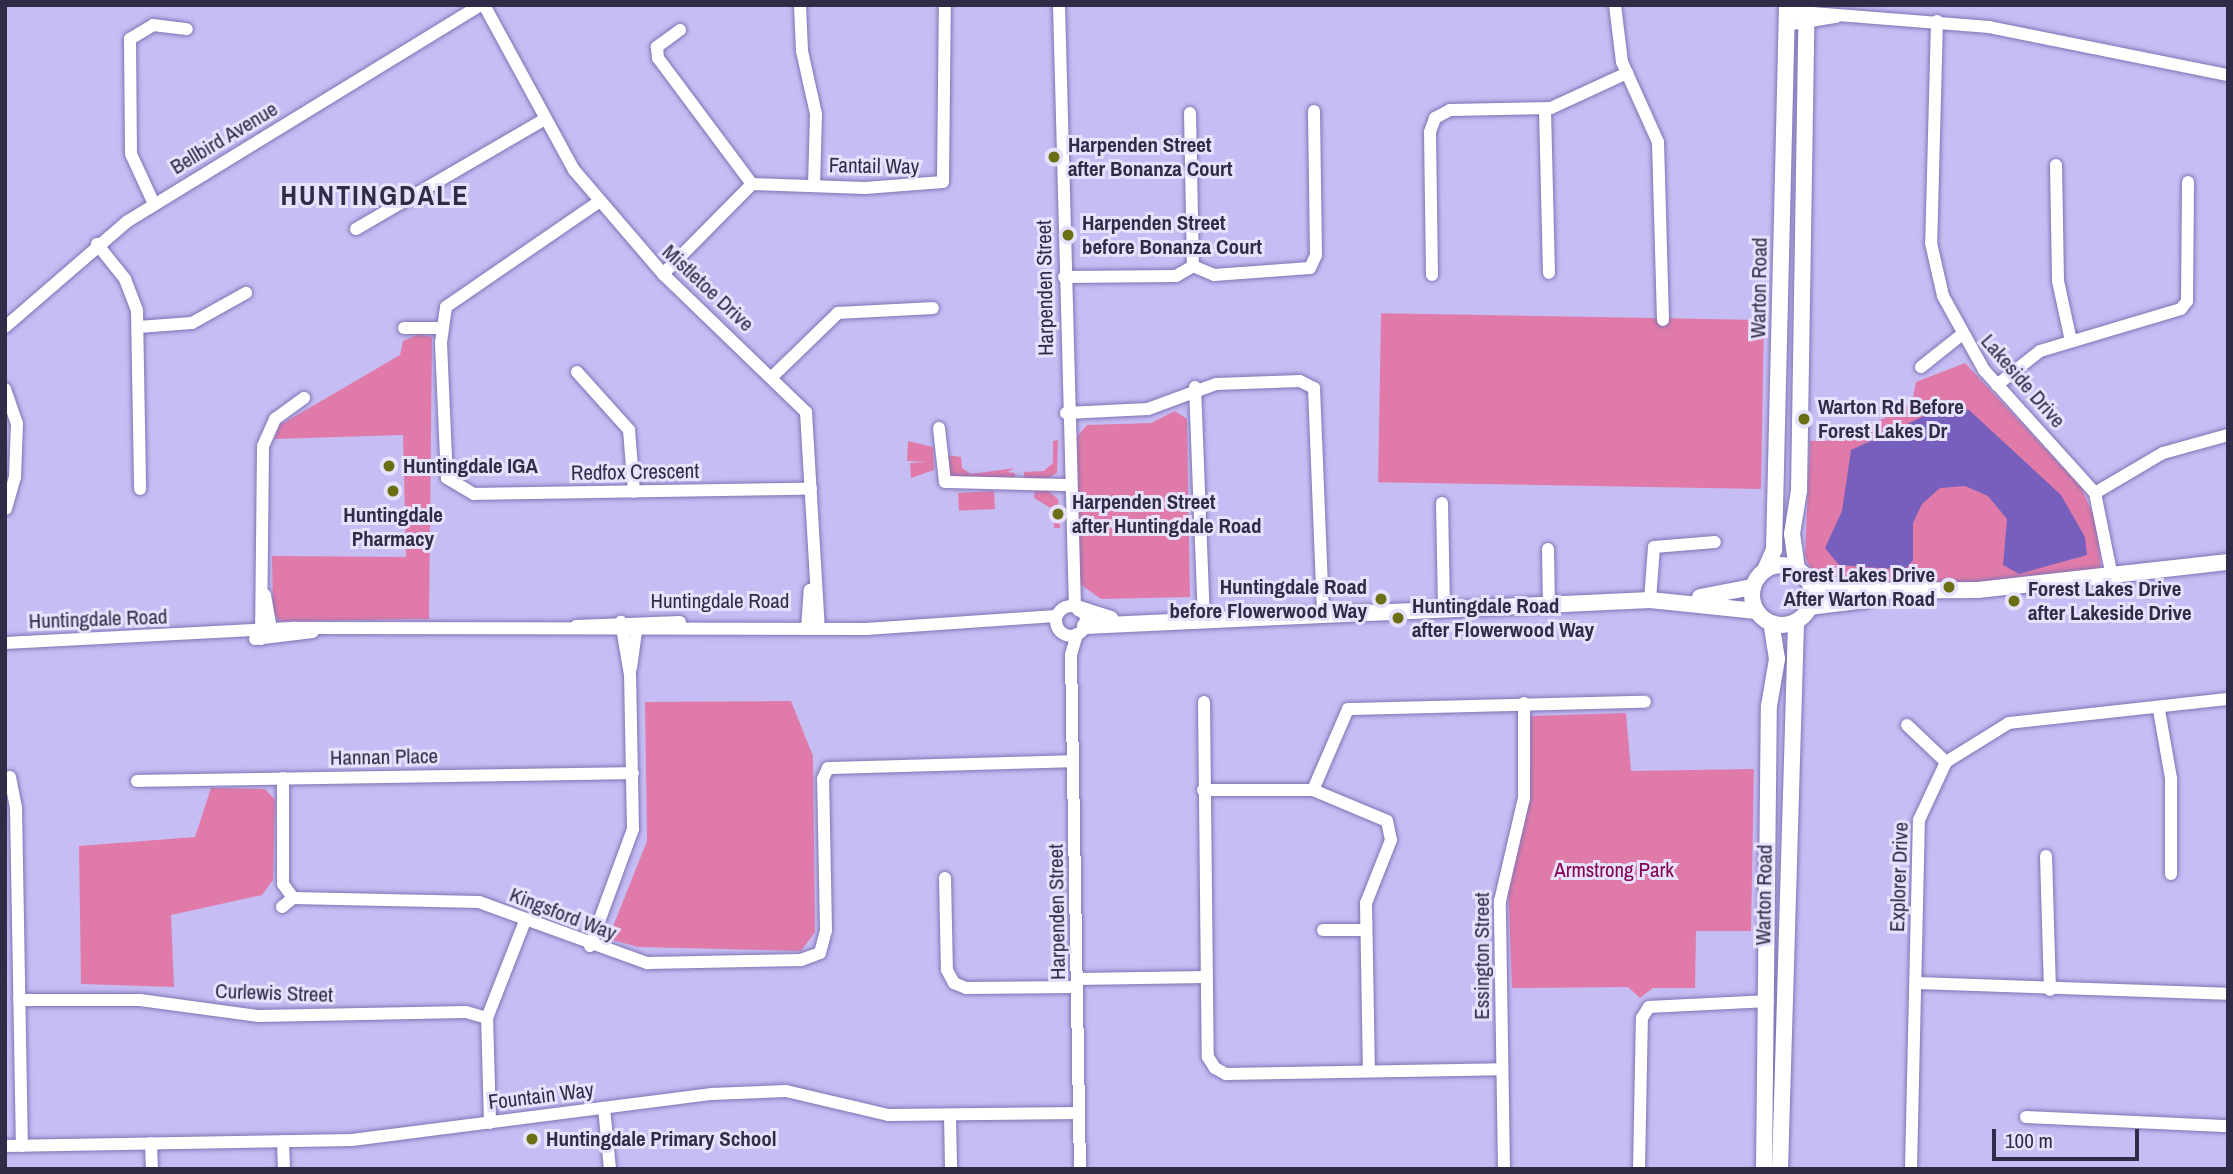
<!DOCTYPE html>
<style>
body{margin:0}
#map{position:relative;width:2233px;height:1174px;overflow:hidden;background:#c6bdf4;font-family:"Archivo Narrow",sans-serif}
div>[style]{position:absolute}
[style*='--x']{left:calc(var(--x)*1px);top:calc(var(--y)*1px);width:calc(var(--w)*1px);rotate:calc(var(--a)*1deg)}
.green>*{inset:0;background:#e07ba9;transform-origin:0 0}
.water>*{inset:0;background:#7760bd}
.roads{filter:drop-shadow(0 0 2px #8073b3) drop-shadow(0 0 2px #8073b3)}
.minor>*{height:12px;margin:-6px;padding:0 6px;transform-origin:6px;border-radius:6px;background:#fff}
.minor>.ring{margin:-6px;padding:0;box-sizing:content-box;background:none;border:12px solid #fff;border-radius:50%}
.major>*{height:16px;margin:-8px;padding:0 8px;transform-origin:8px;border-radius:8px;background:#fff}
.major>.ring{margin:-8px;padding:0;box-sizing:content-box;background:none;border:16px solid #fff;border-radius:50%}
.dots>*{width:19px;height:19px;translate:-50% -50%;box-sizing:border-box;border:4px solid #e6e2fe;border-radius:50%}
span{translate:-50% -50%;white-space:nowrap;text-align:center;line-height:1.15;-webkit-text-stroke:6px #e6e2fe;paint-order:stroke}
.street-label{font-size:21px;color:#302b46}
.poi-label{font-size:21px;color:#302b46;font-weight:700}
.left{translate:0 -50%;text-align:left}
.right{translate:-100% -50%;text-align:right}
.park-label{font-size:21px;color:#860052}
.district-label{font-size:28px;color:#302b46;font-weight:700;letter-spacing:2px}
.frame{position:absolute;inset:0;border:7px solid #302b46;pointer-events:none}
.scale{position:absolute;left:1992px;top:1129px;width:147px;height:32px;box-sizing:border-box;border:4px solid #302b46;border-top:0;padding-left:9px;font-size:21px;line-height:24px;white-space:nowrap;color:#302b46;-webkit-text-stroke:5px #e6e2fe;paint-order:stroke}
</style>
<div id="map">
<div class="green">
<div style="left:1764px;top:320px;width:169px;height:383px;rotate:91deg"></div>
<div style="clip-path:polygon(419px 334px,432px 337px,429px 619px,280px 621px,273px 612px,272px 556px,406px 557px,403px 435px,274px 439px,280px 425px,400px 355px,403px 341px)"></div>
<div style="clip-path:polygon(1965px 363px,2081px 487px,2097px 524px,2101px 572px,1993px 584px,1859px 584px,1811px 569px,1805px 557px,1810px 441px,1844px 440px,1912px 403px,1916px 382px)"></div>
<div style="clip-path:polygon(1175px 411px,1187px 419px,1190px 597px,1101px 599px,1080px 584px,1077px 437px,1087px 425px,1151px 423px)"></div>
<div style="clip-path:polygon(1058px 440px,1057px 473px,1045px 480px,1024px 480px,1024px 472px,1044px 471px,1053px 463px,1053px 441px)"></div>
<div style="clip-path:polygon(908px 441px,933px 447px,934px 470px,911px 478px,910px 463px,926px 462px,907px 461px)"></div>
<div style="clip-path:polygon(947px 455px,961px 457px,962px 468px,971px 474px,1015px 468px,1007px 472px,1015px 473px,1015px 481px,951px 480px)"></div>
<div style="clip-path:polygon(1047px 490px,1058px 499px,1060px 528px,1054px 528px,1054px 510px,1034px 498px,1035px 491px)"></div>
<div style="left:994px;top:491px;width:18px;height:36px;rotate:87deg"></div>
<div style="clip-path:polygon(791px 701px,813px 756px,815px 932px,801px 951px,639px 947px,608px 939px,647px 841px,645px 702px)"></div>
<div style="clip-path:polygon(1626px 713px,1631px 771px,1754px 769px,1751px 931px,1696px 931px,1695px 988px,1653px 988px,1640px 998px,1628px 987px,1512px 988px,1508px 880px,1530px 798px,1531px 716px)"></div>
<div style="clip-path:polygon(211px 788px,265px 789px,275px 800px,273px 880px,262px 895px,171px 915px,174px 987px,81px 984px,79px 846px,195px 837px)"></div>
</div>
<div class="water">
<div style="clip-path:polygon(1950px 404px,1969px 410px,2061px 495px,2085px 537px,2087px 555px,2019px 574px,2003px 565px,2007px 519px,1988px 496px,1965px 486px,1940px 488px,1922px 504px,1913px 523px,1913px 560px,1905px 570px,1839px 565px,1825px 548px,1842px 511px,1851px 450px)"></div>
</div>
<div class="roads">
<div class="minor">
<div style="--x:484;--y:5;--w:188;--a:61.4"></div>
<div style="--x:574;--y:170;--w:137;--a:49.4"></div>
<div style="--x:663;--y:274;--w:199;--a:44"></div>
<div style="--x:806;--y:412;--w:217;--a:86.6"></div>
<div style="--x:800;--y:5;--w:46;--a:87.5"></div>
<div style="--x:802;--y:51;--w:65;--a:77.5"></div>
<div style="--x:816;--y:114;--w:70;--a:91.6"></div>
<div style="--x:1059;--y:5;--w:601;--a:88.48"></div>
<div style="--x:1615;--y:5;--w:57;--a:83"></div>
<div style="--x:1622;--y:62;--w:88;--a:65.8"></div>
<div style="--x:1658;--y:142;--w:178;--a:88.4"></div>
<div style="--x:1787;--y:11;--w:203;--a:4.5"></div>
<div style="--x:1989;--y:27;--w:244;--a:11.4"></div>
<div style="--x:1937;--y:21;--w:222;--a:91.5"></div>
<div style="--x:1931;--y:243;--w:54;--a:77.2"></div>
<div style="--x:1943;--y:296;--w:85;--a:61"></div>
<div style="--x:1984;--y:370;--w:166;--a:47.9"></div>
<div style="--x:2095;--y:493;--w:95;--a:78.5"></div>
<div style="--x:1786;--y:25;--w:51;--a:-9.1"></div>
<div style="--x:680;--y:30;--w:29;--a:144"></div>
<div style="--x:657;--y:47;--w:11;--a:85"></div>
<div style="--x:658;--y:58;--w:157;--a:53.3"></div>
<div style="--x:1545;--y:110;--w:163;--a:88.6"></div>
<div style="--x:1190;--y:113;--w:153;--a:88.9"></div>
<div style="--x:2056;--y:165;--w:116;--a:89"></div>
<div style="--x:2058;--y:281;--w:61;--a:77.8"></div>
<div style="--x:600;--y:201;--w:187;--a:145.5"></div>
<div style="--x:446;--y:307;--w:36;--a:98"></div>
<div style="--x:441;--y:343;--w:135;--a:87.5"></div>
<div style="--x:447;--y:478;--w:31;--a:31"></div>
<div style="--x:474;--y:494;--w:337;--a:-0.9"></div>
<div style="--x:154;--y:204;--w:55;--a:-114.7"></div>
<div style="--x:131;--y:154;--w:115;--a:-90.5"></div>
<div style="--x:130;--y:39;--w:27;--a:-31"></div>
<div style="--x:153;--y:25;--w:34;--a:7"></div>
<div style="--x:356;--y:229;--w:219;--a:-30.2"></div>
<div style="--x:97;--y:244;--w:45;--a:51.3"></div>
<div style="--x:125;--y:279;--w:34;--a:69"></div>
<div style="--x:137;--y:311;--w:178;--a:89"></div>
<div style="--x:663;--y:274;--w:127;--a:-45.3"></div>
<div style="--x:752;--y:184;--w:113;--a:2"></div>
<div style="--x:865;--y:188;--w:78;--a:-4.4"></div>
<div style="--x:943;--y:182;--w:177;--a:-89.4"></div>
<div style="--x:1432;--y:275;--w:143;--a:-90.8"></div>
<div style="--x:1430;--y:132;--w:15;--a:-70"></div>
<div style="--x:1435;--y:118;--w:17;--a:-28"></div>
<div style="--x:1450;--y:110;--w:101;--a:-1.1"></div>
<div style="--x:1551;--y:108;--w:84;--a:-24.7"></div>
<div style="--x:1064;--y:277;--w:112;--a:-0.5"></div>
<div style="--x:1176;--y:276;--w:20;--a:-30"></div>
<div style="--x:1193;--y:266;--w:23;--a:23"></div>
<div style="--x:1214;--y:275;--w:96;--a:-4.2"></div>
<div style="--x:1310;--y:268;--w:14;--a:-65"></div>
<div style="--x:1316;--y:255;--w:144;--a:-90.8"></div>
<div style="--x:5;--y:327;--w:162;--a:-40.8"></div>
<div style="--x:128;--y:221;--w:413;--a:-31.5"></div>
<div style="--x:138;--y:327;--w:54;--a:-4.2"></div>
<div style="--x:192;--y:323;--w:62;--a:-29.1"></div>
<div style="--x:404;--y:328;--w:37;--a:0"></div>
<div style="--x:1921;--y:367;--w:50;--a:-38.5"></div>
<div style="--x:577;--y:372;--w:78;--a:48.1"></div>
<div style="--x:629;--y:430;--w:62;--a:85.4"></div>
<div style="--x:773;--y:376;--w:91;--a:-44.1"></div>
<div style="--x:838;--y:313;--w:95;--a:-3"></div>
<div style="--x:1997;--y:385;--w:55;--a:-38.3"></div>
<div style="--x:2040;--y:351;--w:147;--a:-16.6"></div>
<div style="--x:2181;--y:309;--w:10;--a:-53"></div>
<div style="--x:2187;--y:301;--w:119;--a:-89.5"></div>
<div style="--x:1195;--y:387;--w:231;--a:87.8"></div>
<div style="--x:5;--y:389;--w:36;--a:71"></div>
<div style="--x:17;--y:423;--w:54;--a:92.1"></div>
<div style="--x:15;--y:477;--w:33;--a:106"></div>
<div style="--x:1066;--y:413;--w:82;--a:-2.8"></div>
<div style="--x:1148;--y:409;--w:72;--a:-20.2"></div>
<div style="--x:1216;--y:384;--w:84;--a:-2"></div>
<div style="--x:1300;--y:381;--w:16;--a:27"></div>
<div style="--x:1314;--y:388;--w:225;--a:87.7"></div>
<div style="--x:939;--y:428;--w:54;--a:83.7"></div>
<div style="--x:945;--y:482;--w:123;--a:1.4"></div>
<div style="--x:2095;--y:493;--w:79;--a:-30.5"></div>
<div style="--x:2163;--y:453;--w:67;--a:-15.5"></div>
<div style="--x:1442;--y:503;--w:105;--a:88.9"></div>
<div style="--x:1548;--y:549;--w:55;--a:89"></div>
<div style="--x:265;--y:595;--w:41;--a:80.1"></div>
<div style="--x:1650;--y:600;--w:53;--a:-85.7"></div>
<div style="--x:1654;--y:547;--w:61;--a:-4.7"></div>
<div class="ring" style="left:1056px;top:606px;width:18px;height:18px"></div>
<div style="--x:576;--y:626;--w:104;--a:-2.2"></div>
<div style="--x:807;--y:629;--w:39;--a:-86"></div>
<div style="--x:1077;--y:634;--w:22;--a:106"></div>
<div style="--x:1071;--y:655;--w:514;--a:89"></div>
<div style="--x:255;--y:639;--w:58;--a:-6.9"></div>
<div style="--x:261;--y:639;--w:193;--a:-89.4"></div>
<div style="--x:263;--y:446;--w:30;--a:-66"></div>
<div style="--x:275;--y:419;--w:36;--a:-36"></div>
<div style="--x:5;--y:643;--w:291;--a:-3"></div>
<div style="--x:296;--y:628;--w:570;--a:0.1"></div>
<div style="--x:866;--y:629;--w:190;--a:-3.9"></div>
<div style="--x:631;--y:668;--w:44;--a:-82.2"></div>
<div style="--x:1204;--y:702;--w:355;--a:89.4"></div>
<div style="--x:1208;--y:1057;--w:13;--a:58"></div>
<div style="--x:1215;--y:1068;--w:13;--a:29"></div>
<div style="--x:1226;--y:1074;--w:276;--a:-1"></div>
<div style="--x:2159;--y:710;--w:69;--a:80"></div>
<div style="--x:2171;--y:778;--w:96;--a:90"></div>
<div style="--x:1907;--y:725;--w:54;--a:43.5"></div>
<div style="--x:10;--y:777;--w:31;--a:79"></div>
<div style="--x:16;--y:807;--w:339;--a:89"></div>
<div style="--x:283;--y:778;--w:106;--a:90"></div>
<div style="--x:283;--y:884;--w:17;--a:54"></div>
<div style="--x:293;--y:898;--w:186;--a:1.2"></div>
<div style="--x:479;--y:902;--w:179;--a:20"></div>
<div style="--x:647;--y:963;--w:154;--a:-1.1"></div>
<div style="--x:801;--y:960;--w:20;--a:-20"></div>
<div style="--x:820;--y:953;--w:24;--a:-75"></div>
<div style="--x:826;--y:930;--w:151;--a:-91.1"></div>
<div style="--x:823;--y:779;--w:12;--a:-66"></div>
<div style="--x:828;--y:768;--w:245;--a:-1.6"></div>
<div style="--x:137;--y:781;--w:496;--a:-0.9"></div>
<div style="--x:1203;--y:790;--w:110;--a:0"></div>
<div style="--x:1313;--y:790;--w:80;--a:22.7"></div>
<div style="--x:1387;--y:821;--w:19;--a:78"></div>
<div style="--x:1391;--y:840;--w:68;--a:111.6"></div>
<div style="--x:1366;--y:903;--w:168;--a:89"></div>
<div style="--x:1313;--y:790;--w:88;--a:-66.6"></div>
<div style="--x:1348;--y:709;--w:297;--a:-1.4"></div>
<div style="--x:2046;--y:856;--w:134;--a:88.3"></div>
<div style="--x:945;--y:878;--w:92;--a:88.8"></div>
<div style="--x:947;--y:970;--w:15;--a:62"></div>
<div style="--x:954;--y:983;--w:13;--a:23"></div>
<div style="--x:966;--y:988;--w:111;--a:-0.5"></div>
<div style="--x:282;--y:907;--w:14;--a:-39"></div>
<div style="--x:1323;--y:930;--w:43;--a:0"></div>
<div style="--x:590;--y:946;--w:125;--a:-69.8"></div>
<div style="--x:633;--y:829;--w:154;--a:-91.1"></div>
<div style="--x:630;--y:675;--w:54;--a:-99.6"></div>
<div style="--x:1077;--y:979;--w:129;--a:-0.9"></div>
<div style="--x:1916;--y:983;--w:312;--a:2"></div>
<div style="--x:19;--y:1000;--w:121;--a:0"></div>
<div style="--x:140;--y:1000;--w:120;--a:7.7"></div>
<div style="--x:259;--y:1016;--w:207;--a:-1.1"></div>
<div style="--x:466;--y:1012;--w:22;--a:16"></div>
<div style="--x:604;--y:1108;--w:61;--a:84.4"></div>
<div style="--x:950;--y:1115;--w:54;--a:88.9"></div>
<div style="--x:2026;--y:1117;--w:202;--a:2.6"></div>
<div style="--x:490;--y:1123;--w:105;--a:-91.6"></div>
<div style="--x:487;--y:1018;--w:104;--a:-68.6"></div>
<div style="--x:283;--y:1141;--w:28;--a:88"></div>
<div style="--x:151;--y:1143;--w:26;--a:88"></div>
<div style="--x:5;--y:1146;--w:347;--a:-1"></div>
<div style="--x:352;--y:1140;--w:363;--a:-7.3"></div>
<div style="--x:712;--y:1094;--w:74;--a:-2.3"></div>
<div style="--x:786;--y:1091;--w:105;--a:13.2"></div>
<div style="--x:888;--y:1115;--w:191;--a:-0.6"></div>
<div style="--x:1504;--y:1169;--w:268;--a:-90.9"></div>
<div style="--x:1500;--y:901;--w:106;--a:-76.9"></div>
<div style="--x:1524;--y:798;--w:95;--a:-90"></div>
<div style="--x:1639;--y:1169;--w:151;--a:-88.9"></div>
<div style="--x:1642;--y:1018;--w:13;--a:-58"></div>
<div style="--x:1649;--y:1007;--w:119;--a:-2.9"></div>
<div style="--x:1911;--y:1169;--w:349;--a:-88.7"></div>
<div style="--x:1919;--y:820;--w:64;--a:-65"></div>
<div style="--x:1946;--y:762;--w:74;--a:-31.8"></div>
<div style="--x:2009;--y:723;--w:220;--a:-6.3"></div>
</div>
<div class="major">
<div class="ring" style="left:1752px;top:565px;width:44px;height:44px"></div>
<div style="--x:1797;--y:569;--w:35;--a:-98"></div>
<div style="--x:1792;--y:534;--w:44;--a:-80.8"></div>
<div style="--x:1799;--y:491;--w:486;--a:-89.1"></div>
<div style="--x:1765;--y:570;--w:22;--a:-66"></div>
<div style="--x:1774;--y:550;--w:545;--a:-88.63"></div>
<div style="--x:1807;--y:579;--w:34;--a:21"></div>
<div style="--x:1839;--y:591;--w:139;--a:-0.4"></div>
<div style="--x:1978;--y:590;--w:252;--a:-6.4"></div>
<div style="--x:1700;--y:597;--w:54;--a:-10.7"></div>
<div style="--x:1809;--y:607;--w:57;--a:-7"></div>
<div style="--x:1080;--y:609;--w:32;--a:18"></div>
<div style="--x:1085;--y:626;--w:566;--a:-2.63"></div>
<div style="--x:1650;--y:600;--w:107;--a:5.9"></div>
<div style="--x:1764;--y:1169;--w:463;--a:-89.4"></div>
<div style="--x:1769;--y:706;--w:48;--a:-80.3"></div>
<div style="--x:1777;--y:659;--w:36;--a:-99"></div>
<div style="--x:1780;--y:1169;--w:547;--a:-88.32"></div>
</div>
</div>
<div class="dots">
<div style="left:1054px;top:157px;background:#6b6f14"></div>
<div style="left:1068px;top:235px;background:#6b6f14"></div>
<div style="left:1804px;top:419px;background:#6b6f14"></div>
<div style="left:389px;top:466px;background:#6b6f14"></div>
<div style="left:393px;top:491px;background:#6b6f14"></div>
<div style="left:1058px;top:514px;background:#6b6f14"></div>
<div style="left:1949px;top:587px;background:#6b6f14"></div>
<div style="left:1381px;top:599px;background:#6b6f14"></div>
<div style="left:2014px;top:601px;background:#6b6f14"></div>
<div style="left:1398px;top:618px;background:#6b6f14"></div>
<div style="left:532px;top:1139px;background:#6b6f14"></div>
</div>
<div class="street-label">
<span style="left:224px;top:138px;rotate:-31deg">Bellbird Avenue</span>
<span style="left:874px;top:166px;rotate:1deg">Fantail Way</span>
<span style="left:708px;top:288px;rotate:43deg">Mistletoe Drive</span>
<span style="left:1045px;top:288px;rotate:-91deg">Harpenden Street</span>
<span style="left:1759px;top:288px;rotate:-89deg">Warton Road</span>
<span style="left:2023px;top:381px;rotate:49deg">Lakeside Drive</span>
<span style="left:635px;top:472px;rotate:-1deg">Redfox Crescent</span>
<span style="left:720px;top:601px">Huntingdale Road</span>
<span style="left:98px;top:619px;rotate:-2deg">Huntingdale Road</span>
<span style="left:384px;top:757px;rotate:-1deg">Hannan Place</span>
<span style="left:1899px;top:877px;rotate:-88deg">Explorer Drive</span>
<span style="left:1764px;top:895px;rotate:-89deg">Warton Road</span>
<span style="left:1057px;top:912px;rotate:-91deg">Harpenden Street</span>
<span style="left:563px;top:914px;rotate:21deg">Kingsford Way</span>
<span style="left:1482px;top:956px;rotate:-90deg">Essington Street</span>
<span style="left:274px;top:993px;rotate:2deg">Curlewis Street</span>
<span style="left:541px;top:1096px;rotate:-7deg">Fountain Way</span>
</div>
<div class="poi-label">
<span class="left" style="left:1068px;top:157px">Harpenden Street<br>after Bonanza Court</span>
<span class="left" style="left:1082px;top:235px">Harpenden Street<br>before Bonanza Court</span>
<span class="left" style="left:1818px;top:419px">Warton Rd Before<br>Forest Lakes Dr</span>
<span class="left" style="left:403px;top:466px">Huntingdale IGA</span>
<span class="left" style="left:1072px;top:514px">Harpenden Street<br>after Huntingdale Road</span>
<span style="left:393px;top:527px">Huntingdale<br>Pharmacy</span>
<span class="right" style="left:1935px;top:587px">Forest Lakes Drive<br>After Warton Road</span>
<span class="right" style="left:1367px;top:599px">Huntingdale Road<br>before Flowerwood Way</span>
<span class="left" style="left:2028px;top:601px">Forest Lakes Drive<br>after Lakeside Drive</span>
<span class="left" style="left:1412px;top:618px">Huntingdale Road<br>after Flowerwood Way</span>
<span class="left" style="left:546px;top:1139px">Huntingdale Primary School</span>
</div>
<div class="park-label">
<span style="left:1614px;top:870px">Armstrong Park</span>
</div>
<div class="district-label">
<span style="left:375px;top:195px">HUNTINGDALE</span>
</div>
<div class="frame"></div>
<div class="scale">100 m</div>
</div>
